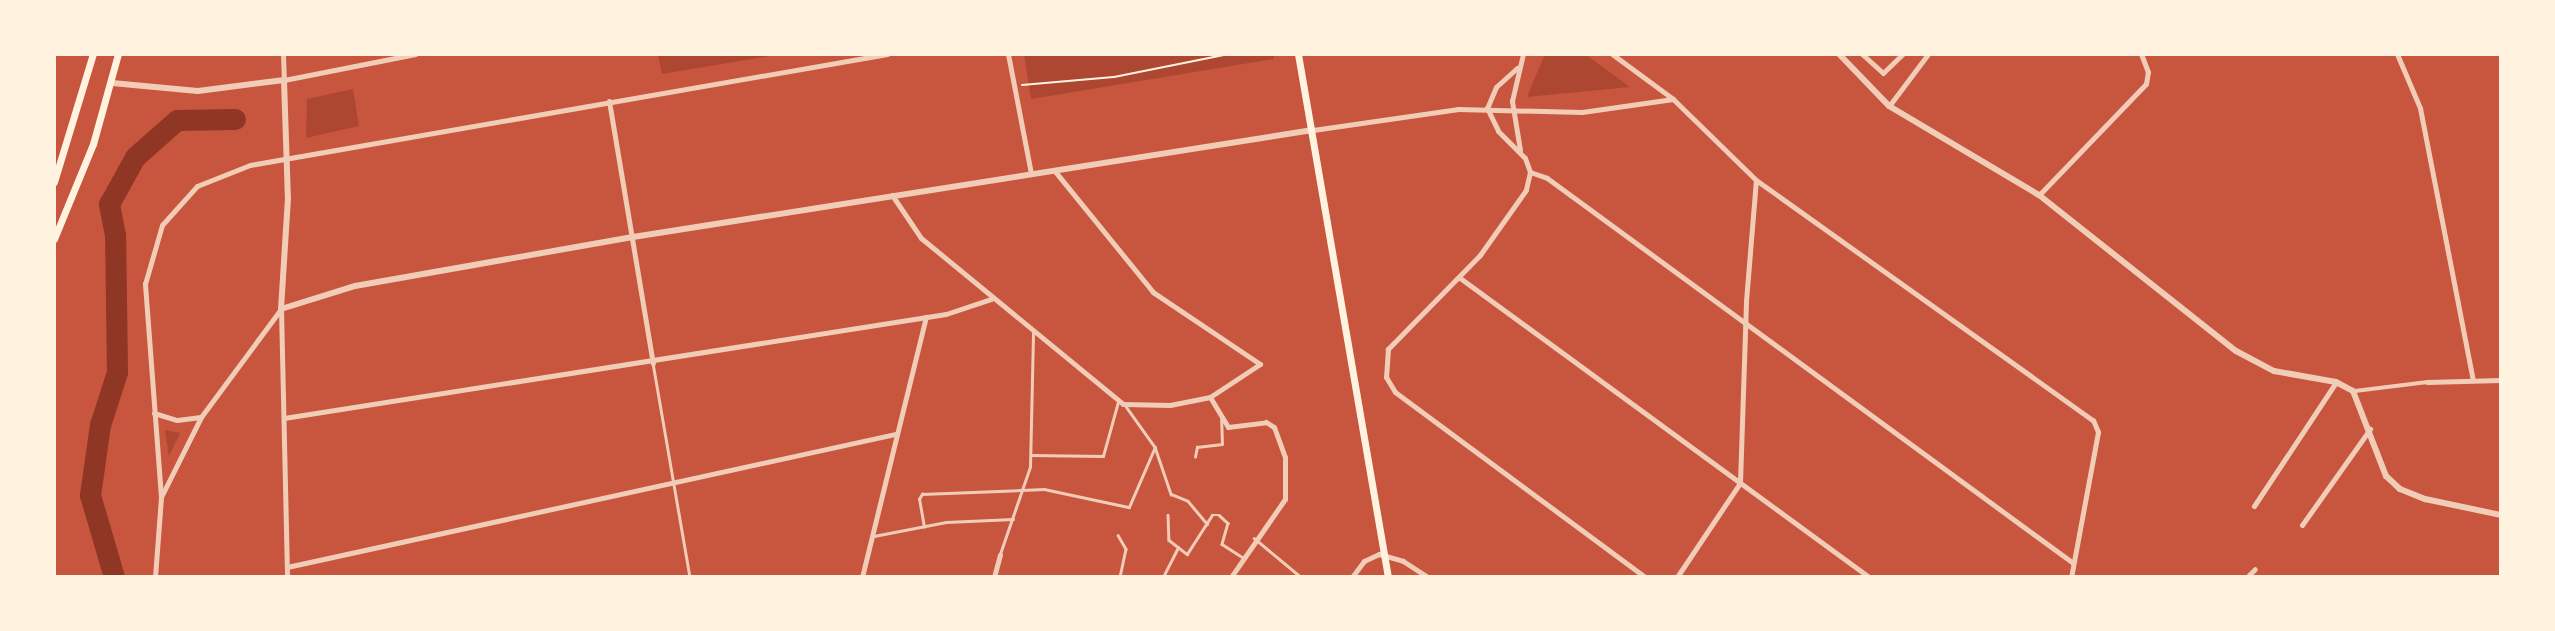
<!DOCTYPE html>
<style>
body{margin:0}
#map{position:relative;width:2555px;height:631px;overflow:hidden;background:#c8553d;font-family:"Golos Text",sans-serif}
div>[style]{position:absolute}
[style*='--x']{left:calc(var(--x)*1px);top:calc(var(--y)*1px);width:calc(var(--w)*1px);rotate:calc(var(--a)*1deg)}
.green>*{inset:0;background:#ae4732}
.river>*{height:21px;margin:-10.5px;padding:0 10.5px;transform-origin:10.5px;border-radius:10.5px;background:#8f3625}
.path>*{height:2px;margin:-1px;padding:0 1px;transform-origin:1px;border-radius:1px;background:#fff3e0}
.service>*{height:2.5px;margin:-1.25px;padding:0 1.25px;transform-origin:1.25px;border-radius:1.25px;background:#f1ccb7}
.pedestrian>*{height:3.5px;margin:-1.75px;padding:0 1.75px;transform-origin:1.75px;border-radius:1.75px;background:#f1ccb7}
.minor>*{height:5px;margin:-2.5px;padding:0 2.5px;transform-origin:2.5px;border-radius:2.5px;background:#f1ccb7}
.tertiary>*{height:6px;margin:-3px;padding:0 3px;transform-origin:3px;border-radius:3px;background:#f1ccb7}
.secondary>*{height:7px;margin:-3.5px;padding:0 3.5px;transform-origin:3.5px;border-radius:3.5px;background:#fff3e0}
span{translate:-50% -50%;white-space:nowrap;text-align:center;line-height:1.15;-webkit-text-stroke:6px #fff3e0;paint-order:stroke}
.frame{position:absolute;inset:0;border:56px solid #fff3e0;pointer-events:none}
</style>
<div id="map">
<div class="green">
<div style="clip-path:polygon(658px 54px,782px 54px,662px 74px)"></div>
<div style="clip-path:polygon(1024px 54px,1274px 54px,1274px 59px,1031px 99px)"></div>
<div style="clip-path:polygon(1545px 54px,1585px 54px,1630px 87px,1527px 97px)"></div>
<div style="clip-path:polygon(353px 89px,359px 126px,306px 138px,307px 99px)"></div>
<div style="clip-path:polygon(165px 430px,180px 433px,169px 456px)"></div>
</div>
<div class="river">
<div style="--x:114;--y:577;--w:85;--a:-106.3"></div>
<div style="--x:90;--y:495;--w:71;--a:-81.9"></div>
<div style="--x:100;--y:425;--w:56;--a:-72.2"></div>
<div style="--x:117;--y:372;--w:137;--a:-90.8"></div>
<div style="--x:115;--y:235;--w:32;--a:-101"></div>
<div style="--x:109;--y:204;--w:54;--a:-61"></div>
<div style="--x:135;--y:157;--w:56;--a:-41.4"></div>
<div style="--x:177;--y:120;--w:58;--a:-1"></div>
</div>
<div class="path">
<div style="--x:1022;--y:85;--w:92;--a:-5"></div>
<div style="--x:1114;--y:77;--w:117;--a:-11.3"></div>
</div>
<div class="service">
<div style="--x:653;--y:363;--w:217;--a:80.2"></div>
<div style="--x:1125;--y:405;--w:52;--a:54.5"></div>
<div style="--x:1155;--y:447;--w:50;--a:71.2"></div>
<div style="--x:1171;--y:494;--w:18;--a:22"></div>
<div style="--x:1188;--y:501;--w:30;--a:50"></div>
<div style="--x:1031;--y:455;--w:72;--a:0.8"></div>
<div style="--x:1103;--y:456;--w:56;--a:-74.5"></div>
<div style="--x:1195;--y:457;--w:10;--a:-79"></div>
<div style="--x:1197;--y:447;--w:25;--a:-7"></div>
<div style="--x:1222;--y:444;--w:24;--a:-92"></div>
<div style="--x:1168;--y:515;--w:25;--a:88"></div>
<div style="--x:1169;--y:540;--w:23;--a:38"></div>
<div style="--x:1187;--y:554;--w:46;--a:-57.3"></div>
<div style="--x:1212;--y:515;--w:7;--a:0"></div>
<div style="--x:1219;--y:515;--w:12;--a:42"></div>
<div style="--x:1228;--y:523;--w:22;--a:106"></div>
<div style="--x:1222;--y:544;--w:24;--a:33"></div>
<div style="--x:924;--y:527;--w:28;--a:-100"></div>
<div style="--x:919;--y:499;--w:6;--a:-59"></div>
<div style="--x:922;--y:494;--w:122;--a:-2.3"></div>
<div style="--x:1044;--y:489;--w:87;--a:12"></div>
<div style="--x:1129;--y:507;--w:65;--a:-66.6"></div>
<div style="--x:1118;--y:535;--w:16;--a:60"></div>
<div style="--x:1126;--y:549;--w:29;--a:102"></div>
<div style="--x:874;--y:536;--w:73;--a:-11"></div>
<div style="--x:946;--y:522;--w:67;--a:-2.6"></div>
<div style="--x:1254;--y:538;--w:61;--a:39.7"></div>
<div style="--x:1000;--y:554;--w:92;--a:-71"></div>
<div style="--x:1030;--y:467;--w:135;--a:-88.7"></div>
<div style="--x:1163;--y:577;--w:33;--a:-63"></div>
</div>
<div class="pedestrian">
<div style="--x:2355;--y:391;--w:73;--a:-7.1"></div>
</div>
<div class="minor">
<div style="--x:283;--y:54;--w:26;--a:88"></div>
<div style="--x:284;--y:80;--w:134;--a:-11.2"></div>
<div style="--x:1008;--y:54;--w:122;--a:79.1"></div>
<div style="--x:1612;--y:54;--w:76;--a:36.4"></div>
<div style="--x:1673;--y:99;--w:116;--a:44.3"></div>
<div style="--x:1756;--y:180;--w:414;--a:35.5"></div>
<div style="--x:2093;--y:420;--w:13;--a:67"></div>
<div style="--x:2098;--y:432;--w:147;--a:100.5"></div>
<div style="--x:1862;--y:54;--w:28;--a:42"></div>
<div style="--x:1883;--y:73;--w:28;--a:-44"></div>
<div style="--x:2397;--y:54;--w:59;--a:66.9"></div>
<div style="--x:2420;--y:108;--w:277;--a:79"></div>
<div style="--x:1517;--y:68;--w:28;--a:138"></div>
<div style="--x:1496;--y:87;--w:23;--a:113"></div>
<div style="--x:1487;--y:108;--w:25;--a:64"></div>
<div style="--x:1498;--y:131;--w:38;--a:45"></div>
<div style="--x:1525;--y:158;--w:15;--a:70"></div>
<div style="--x:1530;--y:172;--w:18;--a:103"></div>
<div style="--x:1526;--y:190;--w:80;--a:125.3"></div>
<div style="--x:1480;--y:255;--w:132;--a:134.4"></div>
<div style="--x:1388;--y:349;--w:28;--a:94"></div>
<div style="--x:1386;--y:377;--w:17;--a:59"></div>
<div style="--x:1395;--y:392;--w:311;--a:36.5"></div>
<div style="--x:609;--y:101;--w:266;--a:80.5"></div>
<div style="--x:1889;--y:106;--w:65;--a:-53.1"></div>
<div style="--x:1313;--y:130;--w:147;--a:-8.2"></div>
<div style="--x:1458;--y:109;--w:124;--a:1.4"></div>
<div style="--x:1582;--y:112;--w:92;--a:-8.1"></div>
<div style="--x:1520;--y:150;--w:50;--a:-99.3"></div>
<div style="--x:1512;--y:101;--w:48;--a:-76.8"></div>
<div style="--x:1530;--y:172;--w:18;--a:19"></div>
<div style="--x:1547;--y:178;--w:652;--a:36.2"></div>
<div style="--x:892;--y:195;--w:52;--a:56"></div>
<div style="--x:921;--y:238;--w:261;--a:39.4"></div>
<div style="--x:1123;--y:404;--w:47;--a:1.2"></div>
<div style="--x:1170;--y:405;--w:41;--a:-11.3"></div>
<div style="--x:1210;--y:397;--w:60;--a:-33.4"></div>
<div style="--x:1260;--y:364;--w:129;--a:-146.1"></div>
<div style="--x:1153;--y:292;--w:157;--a:-129.1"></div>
<div style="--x:2039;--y:195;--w:154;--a:-46.1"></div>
<div style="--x:2146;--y:84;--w:12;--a:-81"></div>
<div style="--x:2148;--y:72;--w:19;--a:-111"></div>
<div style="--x:1460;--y:278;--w:507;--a:36.17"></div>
<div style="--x:281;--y:309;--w:268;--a:88.7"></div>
<div style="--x:2427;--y:382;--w:74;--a:-1.5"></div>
<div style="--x:1210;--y:397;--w:35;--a:59"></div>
<div style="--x:1228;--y:427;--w:38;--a:-7"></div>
<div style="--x:1266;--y:422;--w:9;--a:32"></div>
<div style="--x:1274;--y:427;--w:32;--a:70"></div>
<div style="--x:1285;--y:457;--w:42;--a:90"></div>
<div style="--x:1285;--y:499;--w:95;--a:124.7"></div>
<div style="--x:154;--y:413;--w:24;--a:17"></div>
<div style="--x:177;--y:420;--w:24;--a:-7"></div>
<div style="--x:284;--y:418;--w:670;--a:-8.93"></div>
<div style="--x:946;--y:314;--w:47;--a:-18.4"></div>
<div style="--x:161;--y:497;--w:214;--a:-94.3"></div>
<div style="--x:145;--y:284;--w:61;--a:-73.9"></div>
<div style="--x:162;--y:225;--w:52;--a:-48.1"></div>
<div style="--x:197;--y:186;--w:57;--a:-21.6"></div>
<div style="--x:250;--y:165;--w:647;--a:-9.88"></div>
<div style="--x:2254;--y:506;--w:149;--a:-56.5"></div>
<div style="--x:2302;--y:525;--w:118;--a:-54.7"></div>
<div style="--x:287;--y:567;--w:622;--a:-12.34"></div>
<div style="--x:155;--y:577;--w:80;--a:-85.7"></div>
<div style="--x:161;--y:497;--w:89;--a:-63.4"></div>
<div style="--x:201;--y:417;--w:134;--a:-53.5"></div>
<div style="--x:862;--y:577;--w:268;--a:-76.2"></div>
<div style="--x:994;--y:577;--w:23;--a:-75"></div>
<div style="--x:1352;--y:577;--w:20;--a:-53"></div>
<div style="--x:1364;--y:561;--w:17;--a:-25"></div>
<div style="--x:1379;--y:554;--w:25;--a:16"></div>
<div style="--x:1403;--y:561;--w:30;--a:33"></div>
<div style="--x:1677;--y:577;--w:113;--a:-56.2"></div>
<div style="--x:1740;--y:483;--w:182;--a:-88.1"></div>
<div style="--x:1746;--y:301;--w:121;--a:-85.3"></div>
<div style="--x:2247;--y:577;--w:11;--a:-45"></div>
</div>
<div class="tertiary">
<div style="--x:1839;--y:54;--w:72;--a:46.1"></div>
<div style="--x:1889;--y:106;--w:174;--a:30.7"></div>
<div style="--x:2039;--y:195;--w:251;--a:38.4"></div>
<div style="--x:2236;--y:351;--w:43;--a:27.8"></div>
<div style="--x:2274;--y:371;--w:63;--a:10.1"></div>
<div style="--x:2336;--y:382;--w:19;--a:28"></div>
<div style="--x:2353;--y:391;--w:91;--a:68.8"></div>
<div style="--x:2386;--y:476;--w:19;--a:43"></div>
<div style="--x:2400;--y:489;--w:27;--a:22"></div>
<div style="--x:2425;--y:499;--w:78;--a:11.9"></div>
<div style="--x:112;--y:83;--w:86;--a:5.3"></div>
<div style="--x:198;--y:91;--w:87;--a:-7.3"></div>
<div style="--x:284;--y:80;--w:118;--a:88.1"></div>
<div style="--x:288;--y:198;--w:111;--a:93.6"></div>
<div style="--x:281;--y:309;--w:77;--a:-17.3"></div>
<div style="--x:355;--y:286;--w:282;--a:-10"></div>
<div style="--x:633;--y:237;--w:688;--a:-8.94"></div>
</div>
<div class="secondary">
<div style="--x:1298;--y:54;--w:531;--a:80.24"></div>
<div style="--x:54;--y:182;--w:134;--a:-73.1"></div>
<div style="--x:54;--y:239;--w:103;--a:-67.7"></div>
<div style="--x:93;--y:144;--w:93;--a:-74.5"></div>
</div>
<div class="frame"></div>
</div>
